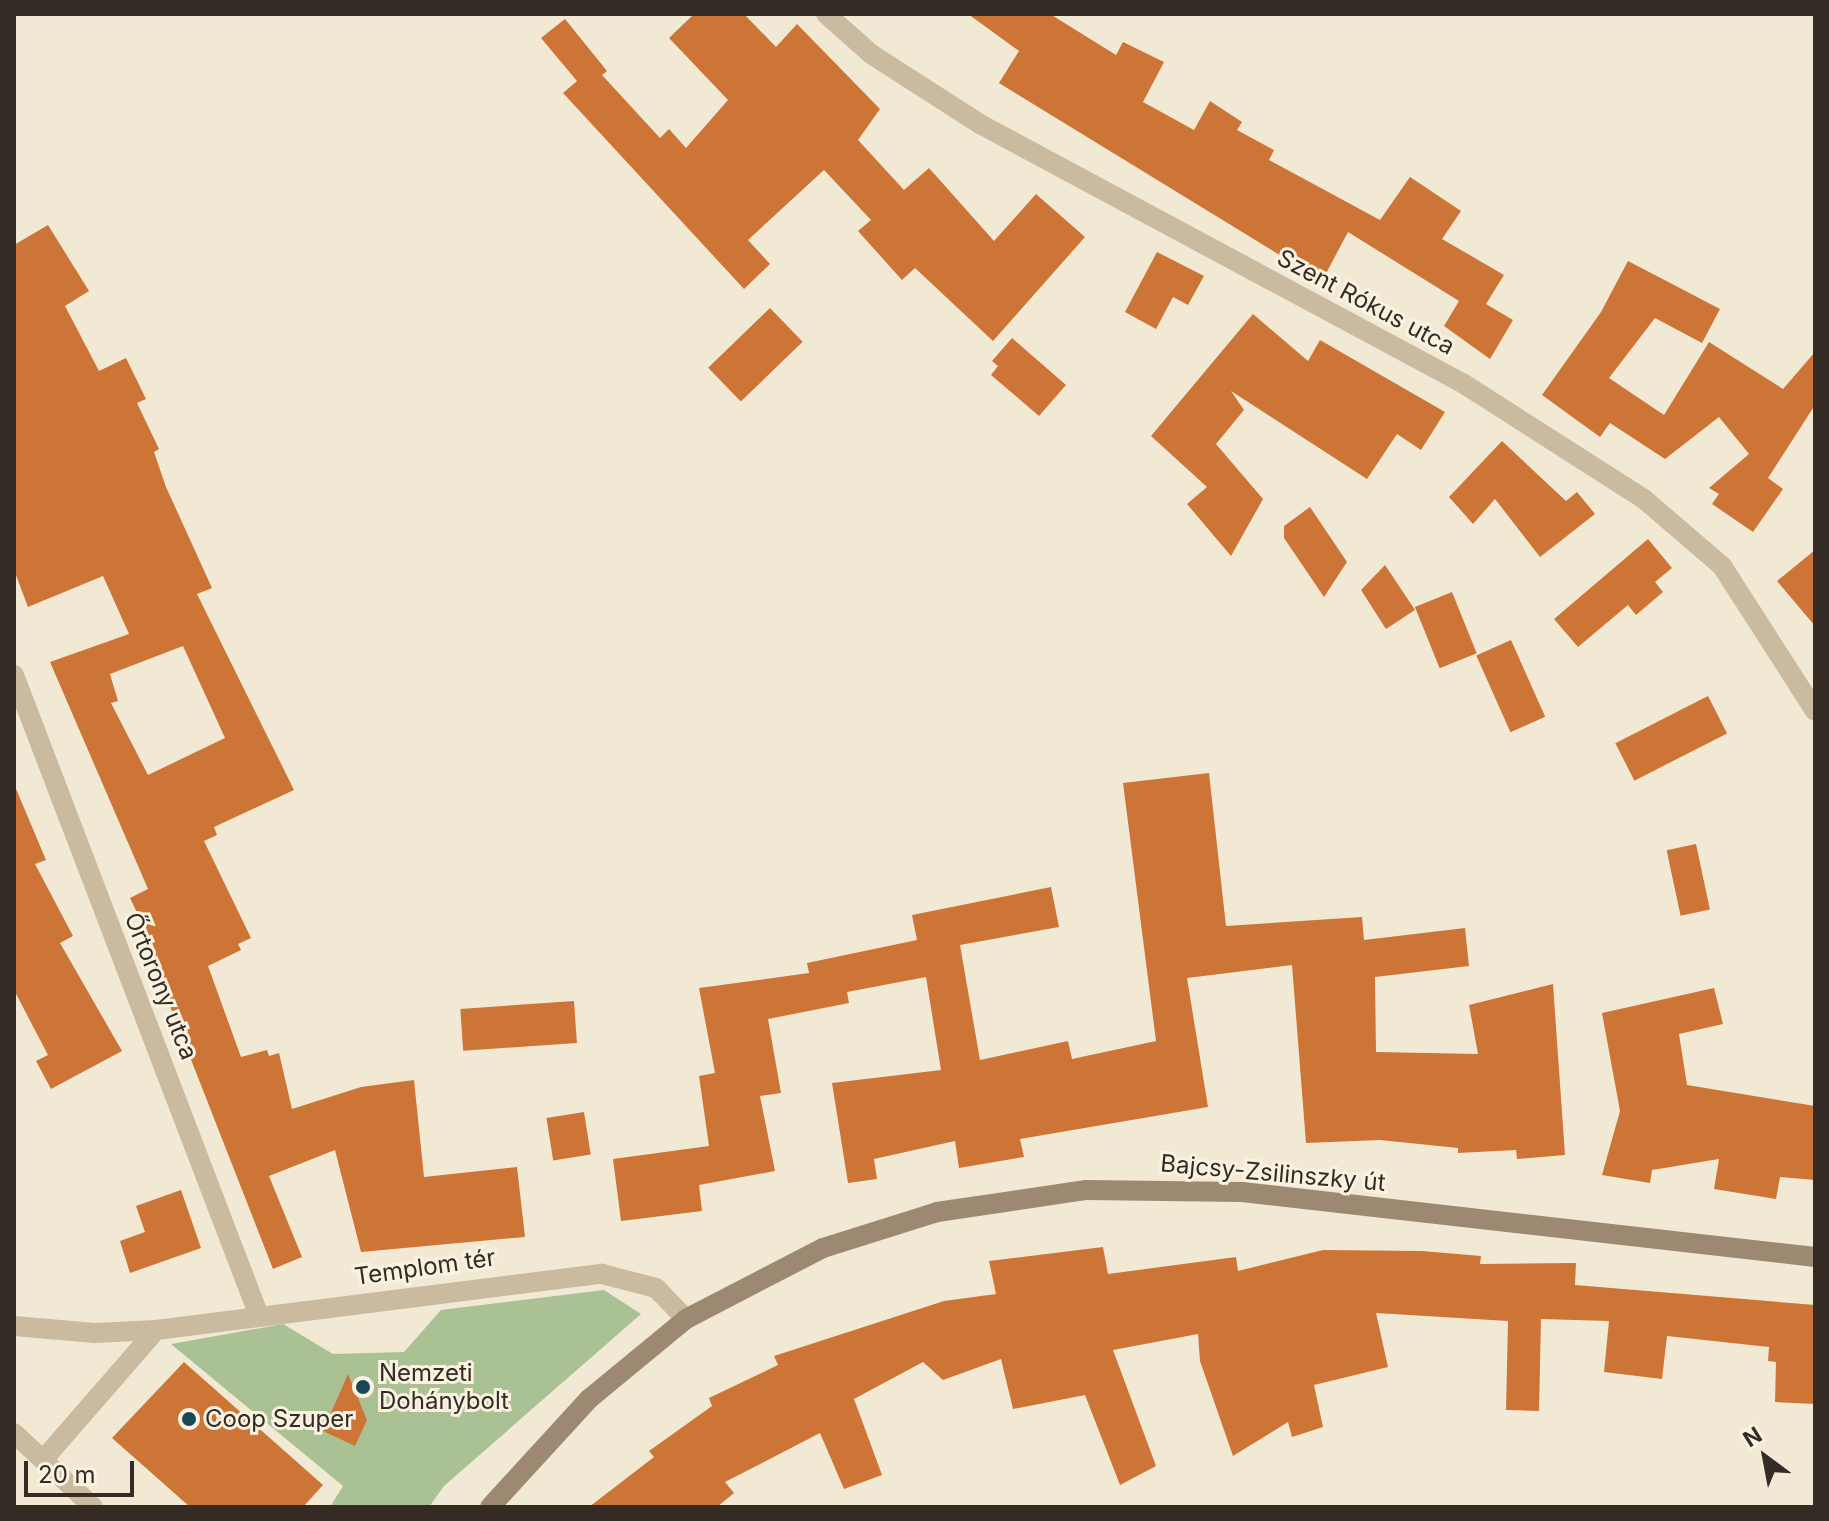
<!DOCTYPE html>
<meta charset="utf-8">
<style>
body{margin:0}
#map{position:relative;width:1829px;height:1521px;overflow:hidden;background:#f2e9d4;font-family:Inter,sans-serif}
div>[style]{position:absolute}
[style*='--x']{left:calc(var(--x)*1px);top:calc(var(--y)*1px);width:calc(var(--w)*1px);rotate:calc(var(--a)*1deg)}
.green>*{inset:0;background:#aac194}
.building>*{inset:0;background:#cd7537;transform-origin:0 0}
.street>*{height:20px;margin:-10px;padding:0 10px;transform-origin:10px;border-radius:10px;background:#cabaa0}
.secondary>*{height:20px;margin:-10px;padding:0 10px;transform-origin:10px;border-radius:10px;background:#9d8972}
.dots>*{width:22px;height:22px;translate:-50% -50%;box-sizing:border-box;border:4px solid #faf2e0;border-radius:50%}
span{translate:-50% -50%;white-space:nowrap;text-align:center;line-height:1.15;-webkit-text-stroke:6px #faf2e0;paint-order:stroke}
.street-label{font-size:24px;color:#332b24}
.poi-label{font-size:24px;color:#332b24}
.left{translate:0 -50%;text-align:left}
.frame{position:absolute;inset:0;border:16px solid #332b24;pointer-events:none}
.north{position:absolute;left:1725px;top:1417px;width:80px;height:80px;-webkit-text-stroke:6px #faf2e0;paint-order:stroke;rotate:328deg;font-size:22px;font-weight:700;line-height:32px;text-align:center;color:#332b24}
.north::after{content:'';display:block;margin:auto;width:28px;height:36px;background:#332b24;clip-path:polygon(50% 0,100% 100%,50% 72%,0 100%)}
.scale{position:absolute;left:24px;top:1461px;width:110px;height:36px;box-sizing:border-box;border:4px solid #332b24;border-top:0;padding-left:10px;font-size:24px;line-height:28px;white-space:nowrap;color:#332b24;-webkit-text-stroke:6px #faf2e0;paint-order:stroke}
</style>
<div id="map">
<div class="green">
<div style="clip-path:polygon(604px 1290px,641px 1314px,444px 1486px,429px 1507px,330px 1507px,343px 1486px,171px 1344px,283px 1324px,333px 1354px,404px 1352px,441px 1310px)"></div>
</div>
<div class="building">
<div style="clip-path:polygon(694px 14px,744px 14px,776px 47px,797px 24px,880px 109px,858px 140px,904px 190px,929px 168px,994px 241px,1036px 194px,1085px 237px,993px 341px,915px 268px,902px 280px,858px 231px,871px 220px,824px 170px,748px 240px,770px 264px,744px 289px,563px 93px,577px 81px,541px 38px,565px 19px,607px 71px,602px 75px,660px 138px,669px 129px,686px 148px,728px 100px,669px 38px)"></div>
<div style="clip-path:polygon(968px 14px,1050px 14px,1116px 55px,1123px 42px,1164px 62px,1143px 102px,1194px 130px,1210px 101px,1242px 122px,1237px 130px,1274px 150px,1269px 160px,1380px 220px,1410px 177px,1461px 211px,1442px 239px,1504px 275px,1486px 304px,1513px 320px,1490px 359px,1444px 326px,1459px 301px,1348px 232px,1322px 281px,999px 83px,1019px 51px)"></div>
<div style="clip-path:polygon(evenodd,48px 225px,89px 291px,65px 306px,99px 371px,126px 358px,146px 399px,137px 403px,159px 449px,154px 452px,166px 487px,212px 588px,197px 594px,294px 790px,214px 827px,217px 835px,204px 841px,251px 938px,238px 944px,241px 950px,208px 966px,241px 1057px,267px 1050px,269px 1056px,279px 1053px,292px 1109px,361px 1087px,414px 1080px,424px 1177px,517px 1167px,525px 1237px,361px 1252px,335px 1150px,269px 1176px,302px 1257px,273px 1269px,150px 955px,156px 952px,130px 898px,148px 889px,50px 662px,129px 634px,103px 576px,28px 607px,14px 570px,14px 245px,48px 225px,183px 646px,225px 738px,148px 775px,111px 703px,118px 701px,110px 674px,183px 646px)"></div>
<div style="clip-path:polygon(1157px 252px,1204px 276px,1188px 305px,1173px 297px,1156px 329px,1125px 312px)"></div>
<div style="clip-path:polygon(1628px 261px,1720px 309px,1702px 343px,1655px 318px,1609px 378px,1664px 415px,1709px 342px,1783px 389px,1815px 352px,1815px 405px,1768px 478px,1783px 489px,1753px 532px,1712px 504px,1719px 494px,1709px 488px,1749px 454px,1719px 417px,1665px 459px,1610px 423px,1600px 437px,1542px 395px,1601px 312px)"></div>
<div style="left:770px;top:308px;width:47px;height:86px;rotate:46deg"></div>
<div style="clip-path:polygon(1253px 314px,1308px 361px,1320px 340px,1445px 412px,1421px 450px,1397px 434px,1367px 479px,1231px 391px,1244px 410px,1216px 444px,1263px 499px,1231px 556px,1187px 504px,1207px 487px,1151px 436px)"></div>
<div style="clip-path:polygon(1012px 338px,1066px 385px,1039px 416px,991px 375px,998px 366px,992px 361px)"></div>
<div style="clip-path:polygon(1502px 441px,1566px 501px,1577px 492px,1595px 514px,1540px 557px,1495px 499px,1473px 524px,1449px 497px)"></div>
<div style="clip-path:polygon(1310px 507px,1347px 562px,1324px 597px,1284px 538px,1284px 526px)"></div>
<div style="clip-path:polygon(1648px 539px,1672px 568px,1655px 582px,1663px 592px,1636px 615px,1628px 605px,1578px 647px,1554px 619px)"></div>
<div style="clip-path:polygon(1815px 550px,1815px 626px,1777px 581px)"></div>
<div style="clip-path:polygon(1385px 565px,1415px 610px,1386px 629px,1361px 590px)"></div>
<div style="left:1452px;top:592px;width:66px;height:40px;rotate:68deg"></div>
<div style="left:1511px;top:640px;width:84px;height:38px;rotate:66deg"></div>
<div style="left:1708px;top:696px;width:42px;height:104px;rotate:63deg"></div>
<div style="clip-path:polygon(1209px 773px,1226px 926px,1362px 917px,1364px 940px,1465px 928px,1469px 966px,1375px 977px,1376px 1052px,1478px 1054px,1469px 1005px,1553px 984px,1565px 1155px,1517px 1159px,1516px 1150px,1458px 1153px,1458px 1148px,1380px 1140px,1306px 1143px,1292px 965px,1187px 978px,1208px 1107px,1020px 1139px,1024px 1157px,959px 1168px,955px 1141px,874px 1159px,877px 1179px,848px 1183px,832px 1083px,941px 1070px,926px 977px,847px 992px,849px 1003px,768px 1019px,781px 1093px,760px 1096px,775px 1171px,699px 1185px,702px 1211px,621px 1221px,613px 1159px,709px 1146px,699px 1076px,715px 1073px,699px 988px,809px 973px,807px 963px,917px 940px,912px 915px,1051px 887px,1059px 927px,960px 945px,980px 1060px,1068px 1041px,1072px 1059px,1156px 1041px,1123px 783px)"></div>
<div style="clip-path:polygon(14px 784px,46px 860px,35px 864px,73px 936px,60px 943px,122px 1051px,51px 1089px,36px 1061px,48px 1055px,14px 990px)"></div>
<div style="left:1696px;top:844px;width:67px;height:30px;rotate:78deg"></div>
<div style="clip-path:polygon(1714px 988px,1723px 1024px,1679px 1034px,1687px 1085px,1815px 1106px,1815px 1180px,1780px 1177px,1776px 1199px,1714px 1189px,1719px 1159px,1652px 1170px,1650px 1183px,1602px 1175px,1620px 1111px,1602px 1013px)"></div>
<div style="left:574px;top:1001px;width:42px;height:114px;rotate:86deg"></div>
<div style="left:584px;top:1112px;width:43px;height:38px;rotate:81deg"></div>
<div style="clip-path:polygon(181px 1190px,201px 1248px,130px 1273px,120px 1241px,145px 1232px,136px 1206px)"></div>
<div style="clip-path:polygon(1103px 1247px,1108px 1274px,1236px 1257px,1238px 1271px,1323px 1250px,1422px 1251px,1481px 1256px,1480px 1264px,1576px 1263px,1575px 1285px,1815px 1305px,1815px 1404px,1775px 1402px,1776px 1362px,1768px 1361px,1769px 1347px,1667px 1336px,1662px 1379px,1604px 1372px,1609px 1321px,1541px 1319px,1539px 1411px,1506px 1410px,1508px 1321px,1376px 1313px,1388px 1367px,1314px 1385px,1323px 1427px,1292px 1437px,1288px 1422px,1233px 1456px,1200px 1361px,1198px 1334px,1113px 1350px,1156px 1466px,1120px 1485px,1085px 1395px,1013px 1409px,1001px 1359px,943px 1380px,923px 1362px,854px 1399px,882px 1475px,844px 1489px,820px 1433px,725px 1482px,734px 1493px,717px 1507px,589px 1507px,654px 1457px,649px 1451px,712px 1406px,709px 1398px,778px 1365px,774px 1356px,944px 1301px,996px 1294px,989px 1261px)"></div>
<div style="clip-path:polygon(184px 1362px,323px 1485px,303px 1507px,190px 1507px,112px 1438px)"></div>
<div style="clip-path:polygon(348px 1374px,367px 1420px,355px 1446px,323px 1431px)"></div>
</div>
<div class="street">
<div style="--x:826;--y:14;--w:60;--a:41.6"></div>
<div style="--x:871;--y:54;--w:130;--a:32.7"></div>
<div style="--x:980;--y:124;--w:549;--a:28.24"></div>
<div style="--x:1464;--y:384;--w:214;--a:32.6"></div>
<div style="--x:1644;--y:499;--w:103;--a:40.7"></div>
<div style="--x:1722;--y:566;--w:172;--a:57.3"></div>
<div style="--x:14;--y:675;--w:686;--a:69.08"></div>
<div style="--x:14;--y:1326;--w:81;--a:4.9"></div>
<div style="--x:95;--y:1333;--w:61;--a:-2.8"></div>
<div style="--x:156;--y:1330;--w:450;--a:-7.2"></div>
<div style="--x:602;--y:1274;--w:56;--a:14.5"></div>
<div style="--x:656;--y:1288;--w:43;--a:45.9"></div>
<div style="--x:14;--y:1433;--w:108;--a:43.1"></div>
<div style="--x:43;--y:1460;--w:172;--a:-49"></div>
</div>
<div class="secondary">
<div style="--x:490;--y:1507;--w:147;--a:-47.5"></div>
<div style="--x:589;--y:1399;--w:126;--a:-39.5"></div>
<div style="--x:686;--y:1319;--w:154;--a:-27.4"></div>
<div style="--x:823;--y:1248;--w:120;--a:-17.5"></div>
<div style="--x:937;--y:1212;--w:151;--a:-8.4"></div>
<div style="--x:1086;--y:1190;--w:156;--a:0.7"></div>
<div style="--x:1242;--y:1192;--w:577;--a:6.47"></div>
</div>
<div class="dots">
<div style="left:363px;top:1387px;background:#184756"></div>
<div style="left:189px;top:1419px;background:#184756"></div>
</div>
<div class="street-label">
<span style="left:1366px;top:302px;rotate:28deg">Szent Rókus utca</span>
<span style="left:161px;top:986px;rotate:68deg">Őrtorony utca</span>
<span style="left:1273px;top:1173px;rotate:5deg">Bajcsy-Zsilinszky út</span>
<span style="left:425px;top:1267px;rotate:-8deg">Templom tér</span>
</div>
<div class="poi-label">
<span class="left" style="left:379px;top:1387px">Nemzeti<br>Dohánybolt</span>
<span class="left" style="left:205px;top:1419px">Coop Szuper</span>
</div>
<div class="frame"></div>
<div class="north">N</div>
<div class="scale">20 m</div>
</div>
